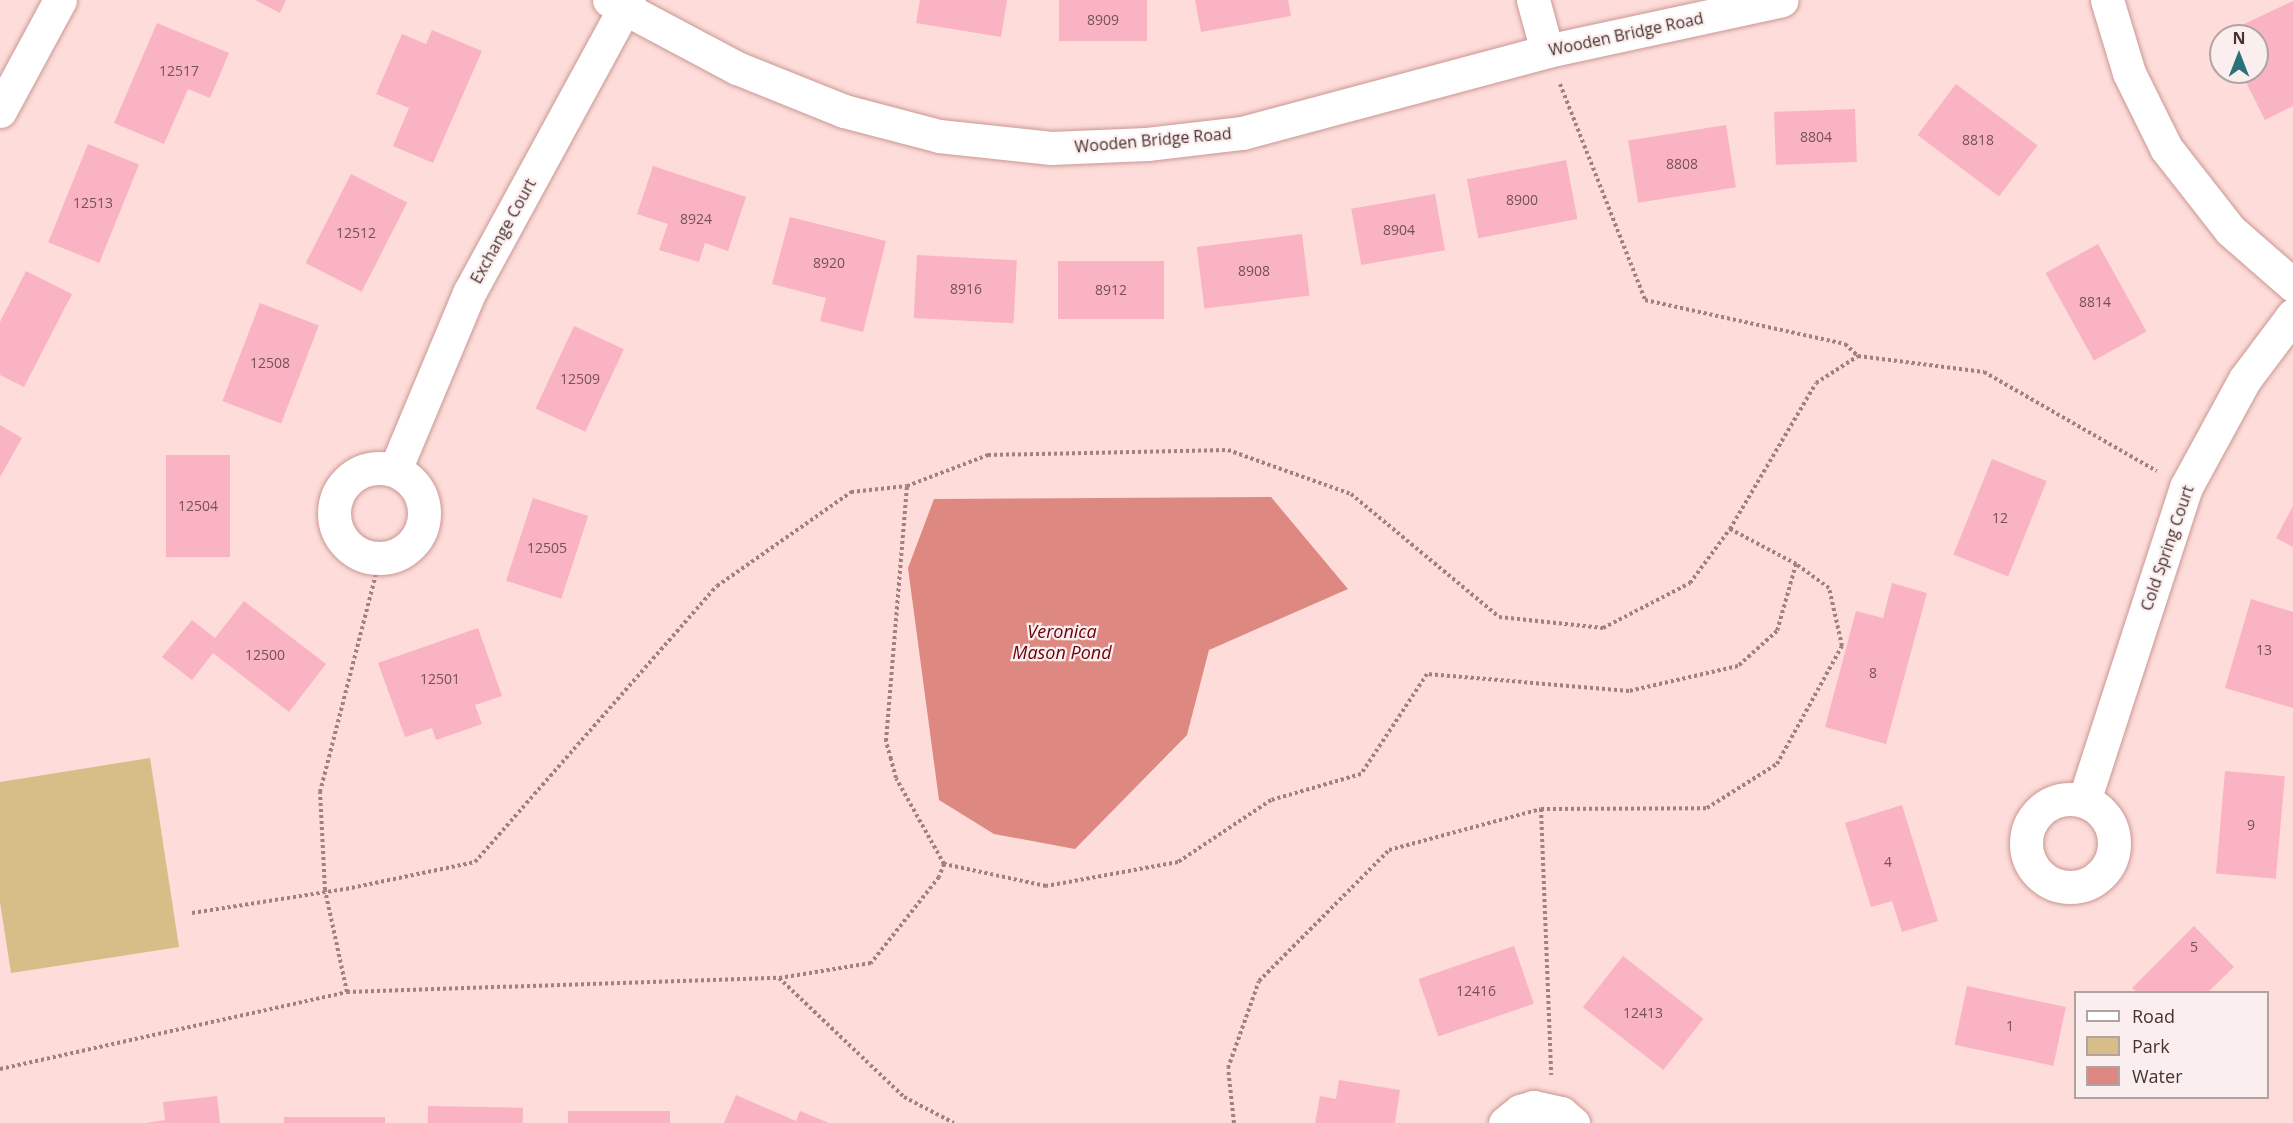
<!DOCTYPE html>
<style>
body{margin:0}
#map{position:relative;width:2293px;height:1123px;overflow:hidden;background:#fddcd9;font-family:"Open Sans",sans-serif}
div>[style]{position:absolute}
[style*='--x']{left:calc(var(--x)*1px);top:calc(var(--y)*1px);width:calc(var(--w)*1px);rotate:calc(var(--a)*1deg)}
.green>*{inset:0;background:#d7bd88}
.water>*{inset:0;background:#de8882}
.building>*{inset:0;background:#fab3c3;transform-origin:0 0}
.path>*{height:4px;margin-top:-2px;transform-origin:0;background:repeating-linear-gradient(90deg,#9d827f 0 3px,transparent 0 6px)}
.roads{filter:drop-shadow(0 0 2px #ca9793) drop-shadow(0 0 2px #ca9793)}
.minor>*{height:33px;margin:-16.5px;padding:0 16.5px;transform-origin:16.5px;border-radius:16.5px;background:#fff}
.minor>.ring{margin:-16.5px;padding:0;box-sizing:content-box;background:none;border:33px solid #fff;border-radius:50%}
span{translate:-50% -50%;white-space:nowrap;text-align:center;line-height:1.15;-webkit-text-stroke:4.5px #faefee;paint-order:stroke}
.number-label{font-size:14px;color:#745255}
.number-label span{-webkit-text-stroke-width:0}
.street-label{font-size:16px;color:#473230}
.water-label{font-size:18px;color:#6a000b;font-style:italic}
.legend{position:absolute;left:2074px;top:991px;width:195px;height:108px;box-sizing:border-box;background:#faefee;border:2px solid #b2a3a2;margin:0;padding:8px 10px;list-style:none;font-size:18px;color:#473230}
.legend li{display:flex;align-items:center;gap:12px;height:30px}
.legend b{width:30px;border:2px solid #b2a3a2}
.north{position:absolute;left:2209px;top:24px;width:60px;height:60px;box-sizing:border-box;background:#faefee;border:2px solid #b2a3a2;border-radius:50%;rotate:0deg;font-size:16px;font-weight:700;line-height:24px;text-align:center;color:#473230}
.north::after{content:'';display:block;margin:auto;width:21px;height:27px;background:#29727a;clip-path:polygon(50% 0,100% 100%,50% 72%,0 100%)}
</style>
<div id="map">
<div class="green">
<div style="clip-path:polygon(150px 758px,179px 947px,11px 973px,0 902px,0 782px)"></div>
</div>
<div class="water">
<div style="clip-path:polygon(1271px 497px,1348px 589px,1209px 650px,1187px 735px,1075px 849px,994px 834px,939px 800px,908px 568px,934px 499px)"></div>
</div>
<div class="building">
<div style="clip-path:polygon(255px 0,286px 0,280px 13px)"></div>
<div style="clip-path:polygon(920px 0,1007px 0,1001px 37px,916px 23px)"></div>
<div style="left:1059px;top:0;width:88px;height:41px"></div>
<div style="clip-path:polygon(1195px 0,1288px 0,1291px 16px,1201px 32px)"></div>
<div style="clip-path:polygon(2293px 1px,2293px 106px,2265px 120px,2241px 72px,2257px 72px,2257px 36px,2223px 34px)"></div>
<div style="clip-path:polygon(157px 23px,229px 53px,210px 98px,188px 89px,164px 144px,114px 123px)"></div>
<div style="clip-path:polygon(432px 30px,482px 51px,433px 163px,393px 146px,409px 108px,376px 94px,402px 34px,426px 44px)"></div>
<div style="left:1956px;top:84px;width:102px;height:64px;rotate:37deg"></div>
<div style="left:1855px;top:109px;width:53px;height:81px;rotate:88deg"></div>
<div style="left:1726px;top:125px;width:63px;height:99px;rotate:81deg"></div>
<div style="left:88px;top:144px;width:55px;height:106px;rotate:22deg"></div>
<div style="left:1566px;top:160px;width:60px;height:101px;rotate:79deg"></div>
<div style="clip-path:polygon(653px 166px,746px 197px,728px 251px,705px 243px,699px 262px,659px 250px,668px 224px,637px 214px)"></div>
<div style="left:351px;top:174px;width:63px;height:100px;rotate:27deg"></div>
<div style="left:1435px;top:194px;width:57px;height:85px;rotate:80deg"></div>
<div style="clip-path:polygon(790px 217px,886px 241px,863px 332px,820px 321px,826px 298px,772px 284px)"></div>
<div style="left:1302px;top:234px;width:62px;height:106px;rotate:83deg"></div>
<div style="left:2098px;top:244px;width:100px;height:60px;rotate:61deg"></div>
<div style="left:917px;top:255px;width:100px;height:63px;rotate:3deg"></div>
<div style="left:1058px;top:261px;width:106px;height:58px"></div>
<div style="clip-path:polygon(26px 271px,72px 294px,24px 387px,0 375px,0 322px)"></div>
<div style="left:260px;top:303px;width:63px;height:105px;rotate:21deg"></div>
<div style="left:574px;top:326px;width:55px;height:91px;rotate:25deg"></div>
<div style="clip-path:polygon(0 425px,22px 438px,0 477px)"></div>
<div style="left:166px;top:455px;width:64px;height:102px"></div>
<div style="left:1992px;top:459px;width:59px;height:103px;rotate:22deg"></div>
<div style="left:533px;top:498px;width:58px;height:87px;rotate:18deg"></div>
<div style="clip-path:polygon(2293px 506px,2293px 547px,2276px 538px)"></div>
<div style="clip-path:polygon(1892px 583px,1927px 593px,1886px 744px,1825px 727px,1856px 611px,1883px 618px)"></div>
<div style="clip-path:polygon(2251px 599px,2293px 612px,2293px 708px,2225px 688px)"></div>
<div style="clip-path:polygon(244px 601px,326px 664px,289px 712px,213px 653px,192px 680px,162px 657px,192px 620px,215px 638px)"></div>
<div style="clip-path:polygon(478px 628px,502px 696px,475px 705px,482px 724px,436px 740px,432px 728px,405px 737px,378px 663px)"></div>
<div style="left:2225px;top:771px;width:60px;height:103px;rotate:5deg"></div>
<div style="clip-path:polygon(1902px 805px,1938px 921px,1902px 932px,1892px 901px,1871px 907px,1845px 823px)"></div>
<div style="clip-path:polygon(2194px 926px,2234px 967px,2208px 992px,2137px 992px,2132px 988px)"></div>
<div style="left:1514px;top:946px;width:61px;height:101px;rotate:71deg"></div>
<div style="left:1623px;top:956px;width:102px;height:65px;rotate:38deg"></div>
<div style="left:1967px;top:986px;width:101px;height:60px;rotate:12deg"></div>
<div style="clip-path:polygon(1339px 1080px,1400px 1090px,1395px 1123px,1315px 1123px,1320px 1096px,1336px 1099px)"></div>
<div style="clip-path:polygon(736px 1095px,796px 1121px,800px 1111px,829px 1123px,724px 1123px)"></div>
<div style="clip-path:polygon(217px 1096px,220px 1123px,146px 1123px,165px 1120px,163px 1102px)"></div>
<div style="left:428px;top:1106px;width:95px;height:17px;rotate:1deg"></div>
<div style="left:568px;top:1111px;width:102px;height:12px"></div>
<div style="left:284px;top:1117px;width:101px;height:6px"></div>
</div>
<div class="path">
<div style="--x:1560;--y:84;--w:232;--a:68.5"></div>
<div style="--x:1645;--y:300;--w:205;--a:12.4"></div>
<div style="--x:1845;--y:344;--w:18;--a:43"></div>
<div style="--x:1730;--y:529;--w:75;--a:27.9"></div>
<div style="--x:1796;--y:564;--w:70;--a:105.8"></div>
<div style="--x:1777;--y:631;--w:52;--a:138.1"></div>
<div style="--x:1738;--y:666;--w:112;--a:167.1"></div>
<div style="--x:1629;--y:691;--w:203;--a:-175.2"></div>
<div style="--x:1427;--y:674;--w:120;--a:123.4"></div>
<div style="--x:1361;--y:774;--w:94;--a:163.9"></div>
<div style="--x:1271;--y:800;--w:112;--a:146.3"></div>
<div style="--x:1178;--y:862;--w:134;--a:169.7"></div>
<div style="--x:1046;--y:886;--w:104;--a:-167.8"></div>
<div style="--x:944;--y:864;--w:98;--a:-119.2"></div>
<div style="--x:896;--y:778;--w:20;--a:-105"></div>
<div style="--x:891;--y:759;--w:19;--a:-106"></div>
<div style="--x:886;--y:741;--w:256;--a:-85.3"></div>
<div style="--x:907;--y:486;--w:87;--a:-20.9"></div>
<div style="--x:988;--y:455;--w:240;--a:-1.2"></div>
<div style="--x:1228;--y:450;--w:131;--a:19.7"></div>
<div style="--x:1351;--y:494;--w:192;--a:39.7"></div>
<div style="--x:1499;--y:617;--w:105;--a:6"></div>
<div style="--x:1603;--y:628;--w:98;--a:-27.3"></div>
<div style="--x:1690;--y:583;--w:67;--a:-53.5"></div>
<div style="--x:1730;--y:529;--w:169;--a:-59.5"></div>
<div style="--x:1816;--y:383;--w:50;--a:-32.7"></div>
<div style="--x:1858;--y:356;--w:127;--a:7.2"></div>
<div style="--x:1984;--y:372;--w:199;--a:29.8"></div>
<div style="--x:1541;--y:809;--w:266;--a:87.8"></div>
<div style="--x:944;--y:864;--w:14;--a:111"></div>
<div style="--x:939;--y:877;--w:110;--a:128.3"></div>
<div style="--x:871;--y:963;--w:93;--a:170.7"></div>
<div style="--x:779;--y:978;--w:173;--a:43.6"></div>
<div style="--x:904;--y:1097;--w:56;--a:27.5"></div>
<div style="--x:192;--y:913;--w:156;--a:-8.9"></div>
<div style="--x:346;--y:889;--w:132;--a:-11.8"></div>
<div style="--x:475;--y:862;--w:367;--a:-48.8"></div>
<div style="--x:717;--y:586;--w:164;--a:-35"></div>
<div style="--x:851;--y:492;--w:56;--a:-6.1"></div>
<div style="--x:347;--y:992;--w:104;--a:-102.2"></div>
<div style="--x:325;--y:890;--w:98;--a:-92.9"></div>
<div style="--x:320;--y:792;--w:241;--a:-75.6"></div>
<div style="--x:0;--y:1069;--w:355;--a:-12.5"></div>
<div style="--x:347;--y:992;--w:432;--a:-1.9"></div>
<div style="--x:1234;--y:1123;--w:55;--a:-96.2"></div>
<div style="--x:1228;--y:1068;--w:92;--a:-70.4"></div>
<div style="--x:1259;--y:981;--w:185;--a:-45.2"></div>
<div style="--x:1389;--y:850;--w:157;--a:-15.1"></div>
<div style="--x:1541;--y:809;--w:166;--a:-0.3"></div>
<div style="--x:1707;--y:808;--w:83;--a:-32.2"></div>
<div style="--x:1777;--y:764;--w:135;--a:-61.2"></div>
<div style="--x:1842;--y:646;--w:59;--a:-102.6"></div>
<div style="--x:1829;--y:588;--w:41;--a:-144"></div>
</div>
<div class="roads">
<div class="minor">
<div style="--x:609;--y:0;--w:145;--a:28"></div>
<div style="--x:737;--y:68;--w:115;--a:21.9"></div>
<div style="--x:844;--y:111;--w:98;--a:14.7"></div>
<div style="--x:939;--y:136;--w:113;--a:6.1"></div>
<div style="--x:1051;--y:148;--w:96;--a:-2.4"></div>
<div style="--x:1147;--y:144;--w:96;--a:-6.6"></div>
<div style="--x:1242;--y:133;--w:316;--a:-15"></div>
<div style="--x:1547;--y:51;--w:240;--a:-12.2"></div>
<div style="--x:1533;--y:0;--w:53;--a:74.6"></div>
<div style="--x:2107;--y:0;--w:76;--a:73.2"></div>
<div style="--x:2129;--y:73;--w:84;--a:63.7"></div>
<div style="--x:2166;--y:148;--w:104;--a:52"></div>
<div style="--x:2230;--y:230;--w:84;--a:41.1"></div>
<div style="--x:0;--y:111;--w:126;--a:-61.6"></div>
<div class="ring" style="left:334px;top:468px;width:57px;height:57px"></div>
<div style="--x:395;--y:470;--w:192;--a:-67.3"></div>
<div style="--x:469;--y:293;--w:334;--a:-61.4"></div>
<div class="ring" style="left:2026px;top:799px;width:55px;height:55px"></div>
<div style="--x:2084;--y:801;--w:330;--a:-72"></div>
<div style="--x:2186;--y:487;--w:123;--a:-61.4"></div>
<div style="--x:2245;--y:379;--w:80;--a:-53.1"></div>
<div style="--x:1505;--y:1123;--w:19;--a:-39"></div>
<div style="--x:1520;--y:1111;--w:14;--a:-17"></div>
<div style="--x:1533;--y:1107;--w:29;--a:12"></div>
<div style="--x:1561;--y:1113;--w:16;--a:40"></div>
</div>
</div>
<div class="number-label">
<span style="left:1103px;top:20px">8909</span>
<span style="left:179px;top:71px">12517</span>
<span style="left:1816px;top:137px">8804</span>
<span style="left:1978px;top:140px">8818</span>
<span style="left:1682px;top:164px">8808</span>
<span style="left:1522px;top:200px">8900</span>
<span style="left:93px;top:203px">12513</span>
<span style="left:696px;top:219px">8924</span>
<span style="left:1399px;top:230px">8904</span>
<span style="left:356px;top:233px">12512</span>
<span style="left:829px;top:263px">8920</span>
<span style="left:1254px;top:271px">8908</span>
<span style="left:966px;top:289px">8916</span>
<span style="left:1111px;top:290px">8912</span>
<span style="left:2095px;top:302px">8814</span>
<span style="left:270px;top:363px">12508</span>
<span style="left:580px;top:379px">12509</span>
<span style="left:198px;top:506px">12504</span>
<span style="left:2000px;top:518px">12</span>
<span style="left:547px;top:548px">12505</span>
<span style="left:2264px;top:650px">13</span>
<span style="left:265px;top:655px">12500</span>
<span style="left:1873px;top:673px">8</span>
<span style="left:440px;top:679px">12501</span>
<span style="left:2251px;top:825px">9</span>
<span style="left:1888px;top:862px">4</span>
<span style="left:2194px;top:947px">5</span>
<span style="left:1476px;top:991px">12416</span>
<span style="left:1643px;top:1013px">12413</span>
<span style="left:2010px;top:1026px">1</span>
</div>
<div class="street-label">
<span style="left:1626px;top:34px;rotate:-12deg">Wooden Bridge Road</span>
<span style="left:1153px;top:140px;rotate:-5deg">Wooden Bridge Road</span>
<span style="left:503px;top:231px;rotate:-61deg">Exchange Court</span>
<span style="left:2167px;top:548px;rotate:-71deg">Cold Spring Court</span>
</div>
<div class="water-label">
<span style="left:1062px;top:642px">Veronica<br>Mason Pond</span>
</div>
<ul class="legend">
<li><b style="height:8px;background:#fff"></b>Road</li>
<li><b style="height:16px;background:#d7bd88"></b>Park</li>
<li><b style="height:16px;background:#de8882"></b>Water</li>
</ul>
<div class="north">N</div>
</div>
